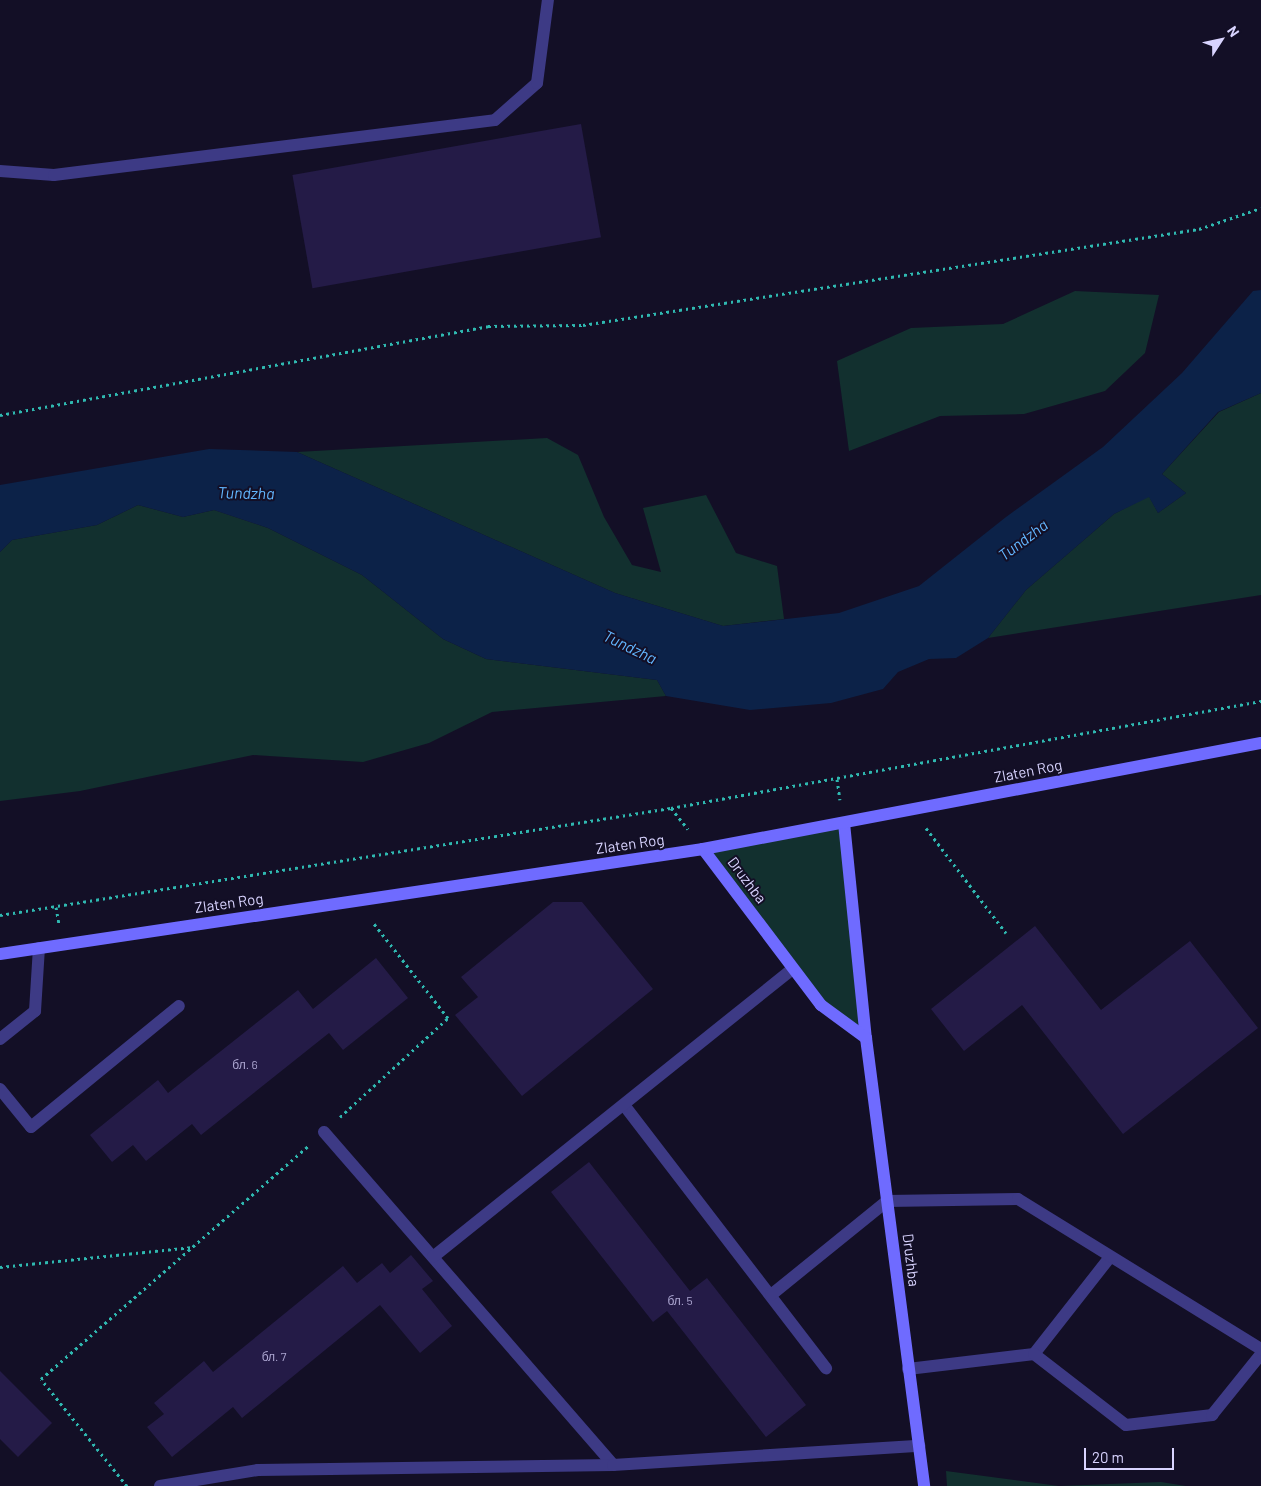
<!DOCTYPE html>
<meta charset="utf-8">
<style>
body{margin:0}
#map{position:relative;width:1261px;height:1486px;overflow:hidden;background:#130f26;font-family:Barlow,sans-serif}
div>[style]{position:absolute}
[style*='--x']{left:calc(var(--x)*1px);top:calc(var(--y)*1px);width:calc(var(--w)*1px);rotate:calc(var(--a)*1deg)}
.green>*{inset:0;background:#12302f}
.water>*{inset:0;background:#0c2248}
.building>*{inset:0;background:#241b47;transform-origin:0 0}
.path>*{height:3px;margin-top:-1.5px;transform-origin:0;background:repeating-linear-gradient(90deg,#2fb8b0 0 2.5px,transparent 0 6.5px)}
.lane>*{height:12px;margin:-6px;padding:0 6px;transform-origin:6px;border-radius:6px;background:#3d3a85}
.street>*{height:12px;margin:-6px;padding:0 6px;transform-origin:6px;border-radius:6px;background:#3d3a85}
.secondary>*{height:12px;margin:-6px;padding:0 6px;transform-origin:6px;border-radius:6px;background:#6f6bff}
span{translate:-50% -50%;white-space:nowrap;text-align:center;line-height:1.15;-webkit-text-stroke:4px #130f26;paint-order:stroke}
.number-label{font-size:12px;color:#aca6d1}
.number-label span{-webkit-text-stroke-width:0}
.street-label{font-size:15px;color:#d9d4ff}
.water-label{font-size:16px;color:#62b6ff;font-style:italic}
.north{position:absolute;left:1196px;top:15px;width:50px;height:50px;-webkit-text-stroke:4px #130f26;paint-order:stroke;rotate:55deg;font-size:14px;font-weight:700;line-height:20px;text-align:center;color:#d9d4ff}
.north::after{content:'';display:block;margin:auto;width:18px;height:22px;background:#d9d4ff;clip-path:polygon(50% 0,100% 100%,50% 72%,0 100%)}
.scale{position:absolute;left:1084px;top:1448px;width:90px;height:22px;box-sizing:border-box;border:2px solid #d9d4ff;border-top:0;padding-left:6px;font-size:15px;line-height:18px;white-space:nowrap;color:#d9d4ff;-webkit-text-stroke:4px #130f26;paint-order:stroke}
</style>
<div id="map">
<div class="green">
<div style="clip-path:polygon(1075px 291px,1159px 295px,1145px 353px,1105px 391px,1024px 414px,940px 416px,849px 451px,837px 361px,911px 328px,1003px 324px)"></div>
<div style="clip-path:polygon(1261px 393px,1261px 595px,988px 638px,1026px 590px,1114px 514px,1149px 496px,1158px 513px,1186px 493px,1162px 474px,1219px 412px)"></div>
<div style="clip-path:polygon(547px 438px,578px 455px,604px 517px,632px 565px,661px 572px,643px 508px,706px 495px,736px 553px,777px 566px,784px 619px,723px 626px,615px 593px,297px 452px)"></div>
<div style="clip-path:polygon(138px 505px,183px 517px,214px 510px,268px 528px,362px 575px,443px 639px,486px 659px,657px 680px,666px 696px,492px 712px,429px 743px,363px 762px,253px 755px,80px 791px,0 801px,0 552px,12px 540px,97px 525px)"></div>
<div style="clip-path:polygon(844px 823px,866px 1038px,821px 1005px,703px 849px)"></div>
<div style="clip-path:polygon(946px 1471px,1059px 1486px,1161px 1482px,1186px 1486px,947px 1486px)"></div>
</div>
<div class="water">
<div style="clip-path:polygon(1261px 290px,1261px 393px,1218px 412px,1162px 474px,1186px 493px,1158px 513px,1149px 497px,1114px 514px,1026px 590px,988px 638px,956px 658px,929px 659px,898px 672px,883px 689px,831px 703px,750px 710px,666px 696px,657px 680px,486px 659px,443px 639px,362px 575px,268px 528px,214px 510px,183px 517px,138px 505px,97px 525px,12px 540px,0 552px,0 485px,209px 449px,297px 452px,615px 593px,723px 626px,839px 613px,919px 586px,1006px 517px,1103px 447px,1182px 373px,1253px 291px)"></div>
</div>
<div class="building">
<div style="left:581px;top:124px;width:115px;height:293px;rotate:80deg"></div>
<div style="clip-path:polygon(553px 902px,582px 902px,653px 989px,522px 1096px,455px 1015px,478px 997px,461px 977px)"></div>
<div style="clip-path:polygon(1035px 926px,1101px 1010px,1190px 941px,1258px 1028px,1123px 1134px,1022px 1005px,964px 1051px,931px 1009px)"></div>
<div style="clip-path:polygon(376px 958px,408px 998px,343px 1050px,329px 1033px,201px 1135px,192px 1124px,146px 1161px,133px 1145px,112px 1162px,90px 1135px,158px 1080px,168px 1093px,298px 990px,313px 1009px)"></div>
<div style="clip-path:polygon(589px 1162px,690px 1291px,707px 1278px,806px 1405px,766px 1437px,667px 1311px,653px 1322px,551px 1192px)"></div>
<div style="clip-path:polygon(411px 1255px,433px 1281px,422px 1289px,452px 1326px,420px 1353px,380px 1305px,242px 1418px,233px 1407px,172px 1457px,147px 1427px,164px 1414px,154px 1403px,204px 1361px,213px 1372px,343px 1266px,357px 1283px,382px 1263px,390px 1273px)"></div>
<div style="clip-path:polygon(0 1371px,52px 1423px,18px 1457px,0 1439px)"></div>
</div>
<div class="path">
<div style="--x:0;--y:415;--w:496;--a:-10.3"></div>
<div style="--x:488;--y:326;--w:95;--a:-0.6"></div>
<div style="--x:583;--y:325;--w:623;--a:-8.86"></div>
<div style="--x:1199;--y:229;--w:65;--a:-18.7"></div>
<div style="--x:837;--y:779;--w:21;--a:82"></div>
<div style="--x:671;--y:808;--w:27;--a:51"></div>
<div style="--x:926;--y:828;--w:132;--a:52.7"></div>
<div style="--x:56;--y:907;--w:17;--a:80"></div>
<div style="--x:0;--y:915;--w:679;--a:-9.06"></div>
<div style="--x:671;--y:808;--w:600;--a:-10.28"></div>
<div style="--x:340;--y:1117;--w:147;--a:-42.5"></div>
<div style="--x:448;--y:1018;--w:123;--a:-128.1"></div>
<div style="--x:0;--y:1267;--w:194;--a:-5.9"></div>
<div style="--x:127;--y:1486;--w:137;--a:-128.8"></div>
<div style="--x:41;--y:1379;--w:354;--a:-41.1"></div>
</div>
<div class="lane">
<div style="--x:0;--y:171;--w:54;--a:4.2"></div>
<div style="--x:54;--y:175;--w:444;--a:-7.1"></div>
<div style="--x:495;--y:120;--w:56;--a:-41.4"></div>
<div style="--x:537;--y:83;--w:84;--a:-82.5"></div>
<div style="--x:0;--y:1039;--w:45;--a:-38.7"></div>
<div style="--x:35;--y:1011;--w:63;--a:-86.4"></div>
<div style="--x:0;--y:1089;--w:49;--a:50.8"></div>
<div style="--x:31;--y:1127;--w:191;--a:-39.3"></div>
<div style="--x:624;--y:1105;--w:332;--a:52.5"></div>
<div style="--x:324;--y:1132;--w:441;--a:49"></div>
<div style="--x:433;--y:1257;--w:461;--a:-38.7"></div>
<div style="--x:771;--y:1295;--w:149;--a:-39"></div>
<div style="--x:1034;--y:1354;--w:123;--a:-51.9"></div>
<div style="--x:908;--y:1369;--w:127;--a:-6.8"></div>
<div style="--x:1034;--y:1354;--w:116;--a:37.7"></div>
<div style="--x:1126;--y:1425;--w:87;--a:-6.6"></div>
<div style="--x:1212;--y:1415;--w:78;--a:-51.2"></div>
</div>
<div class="street">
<div style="--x:887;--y:1201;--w:131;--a:-0.9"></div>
<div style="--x:1018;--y:1199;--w:286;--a:31.7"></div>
<div style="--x:160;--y:1486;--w:99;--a:-9.3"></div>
<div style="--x:258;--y:1470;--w:355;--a:-0.8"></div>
<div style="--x:613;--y:1465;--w:307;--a:-3.6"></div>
</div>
<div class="secondary">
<div style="--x:844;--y:823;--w:216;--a:84.2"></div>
<div style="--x:866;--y:1038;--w:452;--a:82.6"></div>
<div style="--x:703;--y:849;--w:196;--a:52.9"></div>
<div style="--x:821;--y:1005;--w:56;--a:36.3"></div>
<div style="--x:0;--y:954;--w:711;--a:-8.49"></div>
<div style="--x:703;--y:849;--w:568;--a:-10.76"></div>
</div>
<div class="number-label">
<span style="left:245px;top:1065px">бл. 6</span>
<span style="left:680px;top:1301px">бл. 5</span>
<span style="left:274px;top:1357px">бл. 7</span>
</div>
<div class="street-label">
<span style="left:1028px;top:771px;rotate:-11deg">Zlaten Rog</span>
<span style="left:630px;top:844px;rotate:-8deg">Zlaten Rog</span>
<span style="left:747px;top:880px;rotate:53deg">Druzhba</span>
<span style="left:229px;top:903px;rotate:-8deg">Zlaten Rog</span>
<span style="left:911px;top:1260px;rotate:83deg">Druzhba</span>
</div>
<div class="water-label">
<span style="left:246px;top:493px;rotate:1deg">Tundzha</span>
<span style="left:1023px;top:540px;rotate:-37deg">Tundzha</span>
<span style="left:630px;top:647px;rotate:26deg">Tundzha</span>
</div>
<div class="north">N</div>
<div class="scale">20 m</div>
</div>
